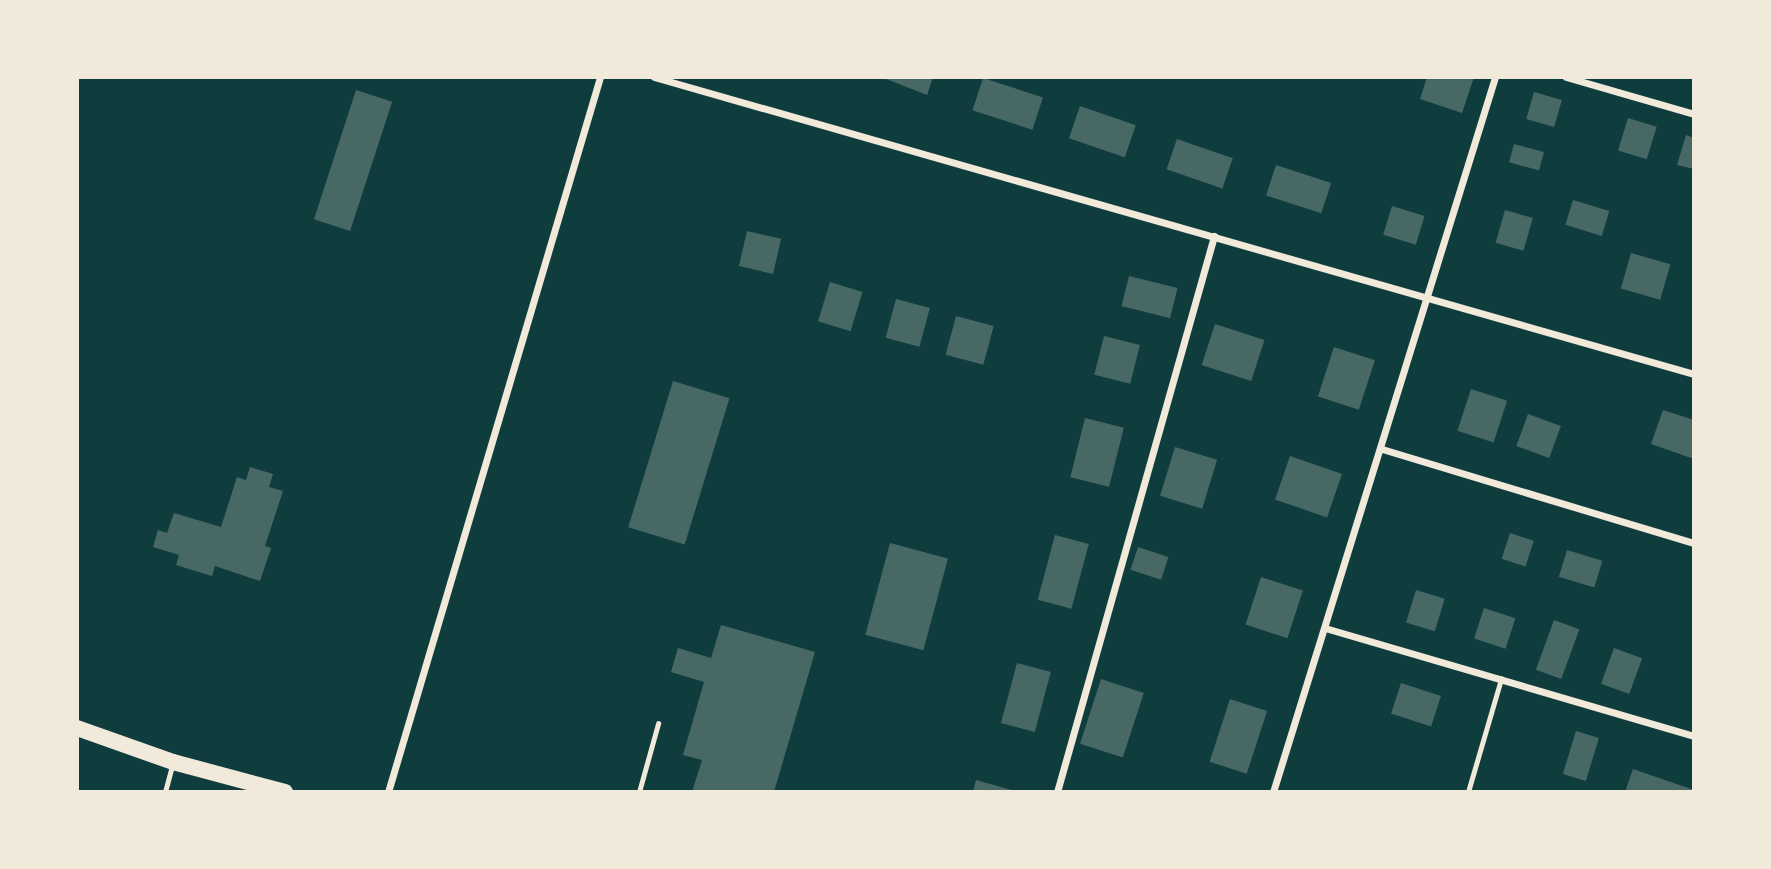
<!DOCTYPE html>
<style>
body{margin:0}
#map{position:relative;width:1771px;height:869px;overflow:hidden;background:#0f3d3e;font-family:Montserrat,sans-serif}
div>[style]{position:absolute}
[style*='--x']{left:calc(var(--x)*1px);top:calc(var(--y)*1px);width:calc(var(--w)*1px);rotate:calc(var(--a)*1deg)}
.building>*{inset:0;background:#486865;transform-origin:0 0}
.service>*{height:4.5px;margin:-2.25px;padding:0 2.25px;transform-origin:2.25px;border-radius:2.25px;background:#f1e9da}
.minor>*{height:7px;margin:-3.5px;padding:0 3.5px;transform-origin:3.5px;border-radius:3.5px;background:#f1e9da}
.trunk>*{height:16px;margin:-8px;padding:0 8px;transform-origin:8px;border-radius:8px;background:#f1e9da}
span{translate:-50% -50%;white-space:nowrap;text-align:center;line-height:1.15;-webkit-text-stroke:5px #f1e9da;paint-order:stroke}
.frame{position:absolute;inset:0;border:79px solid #f1e9da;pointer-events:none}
</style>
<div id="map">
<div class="building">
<div style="clip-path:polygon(881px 77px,933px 77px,927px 95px)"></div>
<div style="clip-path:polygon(1427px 77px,1474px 77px,1462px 113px,1420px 99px)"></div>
<div style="left:983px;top:78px;width:63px;height:34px;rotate:18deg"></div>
<div style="left:356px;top:90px;width:38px;height:136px;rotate:18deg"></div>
<div style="left:1534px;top:92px;width:29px;height:28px;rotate:16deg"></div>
<div style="left:1080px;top:106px;width:59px;height:34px;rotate:19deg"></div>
<div style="left:1628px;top:118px;width:30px;height:34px;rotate:17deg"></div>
<div style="clip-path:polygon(1686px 135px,1694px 138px,1694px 169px,1677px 165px)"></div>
<div style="left:1177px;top:139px;width:59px;height:32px;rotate:19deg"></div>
<div style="left:1514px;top:144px;width:31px;height:19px;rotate:15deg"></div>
<div style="left:1276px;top:165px;width:58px;height:32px;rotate:18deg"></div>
<div style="left:1573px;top:200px;width:38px;height:26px;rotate:17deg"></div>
<div style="left:1392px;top:206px;width:34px;height:30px;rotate:17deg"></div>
<div style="left:1505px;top:210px;width:29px;height:34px;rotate:16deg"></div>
<div style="left:747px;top:231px;width:35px;height:36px;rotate:13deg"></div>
<div style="left:1631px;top:253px;width:41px;height:37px;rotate:16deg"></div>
<div style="left:1129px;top:276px;width:50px;height:31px;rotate:14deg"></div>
<div style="left:830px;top:282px;width:34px;height:41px;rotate:17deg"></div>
<div style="left:896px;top:299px;width:35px;height:40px;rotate:15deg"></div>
<div style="left:956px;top:316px;width:39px;height:40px;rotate:15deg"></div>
<div style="left:1215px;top:324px;width:52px;height:43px;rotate:18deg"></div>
<div style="left:1104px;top:336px;width:37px;height:40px;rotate:14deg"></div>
<div style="left:1334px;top:347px;width:43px;height:52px;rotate:18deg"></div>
<div style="left:673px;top:381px;width:59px;height:153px;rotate:17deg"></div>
<div style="left:1471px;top:389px;width:38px;height:44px;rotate:18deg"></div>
<div style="clip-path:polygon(1663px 410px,1694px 420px,1694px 459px,1651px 444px)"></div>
<div style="left:1528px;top:414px;width:35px;height:34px;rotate:20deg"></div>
<div style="left:1085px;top:418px;width:40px;height:61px;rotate:14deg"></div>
<div style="left:1175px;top:447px;width:44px;height:51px;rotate:17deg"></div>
<div style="left:1290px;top:456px;width:55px;height:46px;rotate:19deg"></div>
<div style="clip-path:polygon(250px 467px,273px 474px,269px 487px,283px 491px,265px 546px,271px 548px,260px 581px,215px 566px,212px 576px,176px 565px,179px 555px,153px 547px,158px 530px,167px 533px,174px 513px,221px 527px,237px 477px,246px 480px)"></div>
<div style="left:1510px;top:533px;width:25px;height:27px;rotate:18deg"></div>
<div style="left:1055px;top:535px;width:35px;height:67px;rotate:15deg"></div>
<div style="left:890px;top:543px;width:60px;height:95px;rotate:15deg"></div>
<div style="left:1138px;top:547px;width:32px;height:24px;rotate:18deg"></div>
<div style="left:1567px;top:550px;width:37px;height:28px;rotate:17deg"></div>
<div style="left:1261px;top:577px;width:44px;height:50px;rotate:18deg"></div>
<div style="left:1416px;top:590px;width:30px;height:34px;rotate:17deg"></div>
<div style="left:1484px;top:608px;width:33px;height:32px;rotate:18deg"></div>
<div style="left:1554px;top:620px;width:27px;height:53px;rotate:20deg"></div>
<div style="clip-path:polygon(721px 625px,815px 652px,774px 792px,692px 792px,702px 760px,683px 755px,704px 682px,671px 672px,678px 648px,711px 658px)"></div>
<div style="left:1614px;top:648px;width:30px;height:38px;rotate:20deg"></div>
<div style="left:1017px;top:663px;width:35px;height:62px;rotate:15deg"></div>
<div style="left:1101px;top:679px;width:45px;height:68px;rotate:18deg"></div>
<div style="left:1401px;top:683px;width:42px;height:32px;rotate:18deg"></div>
<div style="left:1230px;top:699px;width:39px;height:66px;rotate:18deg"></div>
<div style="left:1576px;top:731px;width:24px;height:45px;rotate:17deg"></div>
<div style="clip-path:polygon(1633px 769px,1694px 790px,1694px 792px,1625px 792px)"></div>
<div style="clip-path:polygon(976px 780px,1015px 791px,1015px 792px,973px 792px)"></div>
</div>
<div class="service">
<div style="--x:165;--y:792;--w:27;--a:-75"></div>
<div style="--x:639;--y:792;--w:71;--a:-74.4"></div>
<div style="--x:1468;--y:792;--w:118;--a:-73.7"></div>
</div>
<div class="minor">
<div style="--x:654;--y:77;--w:1082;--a:15.94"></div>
<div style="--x:1566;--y:77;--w:133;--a:16.1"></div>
<div style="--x:1382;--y:449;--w:326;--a:16.8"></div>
<div style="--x:1325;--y:628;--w:384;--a:16.3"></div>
<div style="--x:388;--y:792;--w:746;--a:-73.48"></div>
<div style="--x:1057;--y:792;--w:578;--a:-74.23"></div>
<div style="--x:1273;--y:792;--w:749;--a:-72.75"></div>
</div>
<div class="trunk">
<div style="--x:77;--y:728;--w:102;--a:19.5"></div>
<div style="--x:173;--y:762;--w:116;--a:15"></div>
</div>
<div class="frame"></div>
</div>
